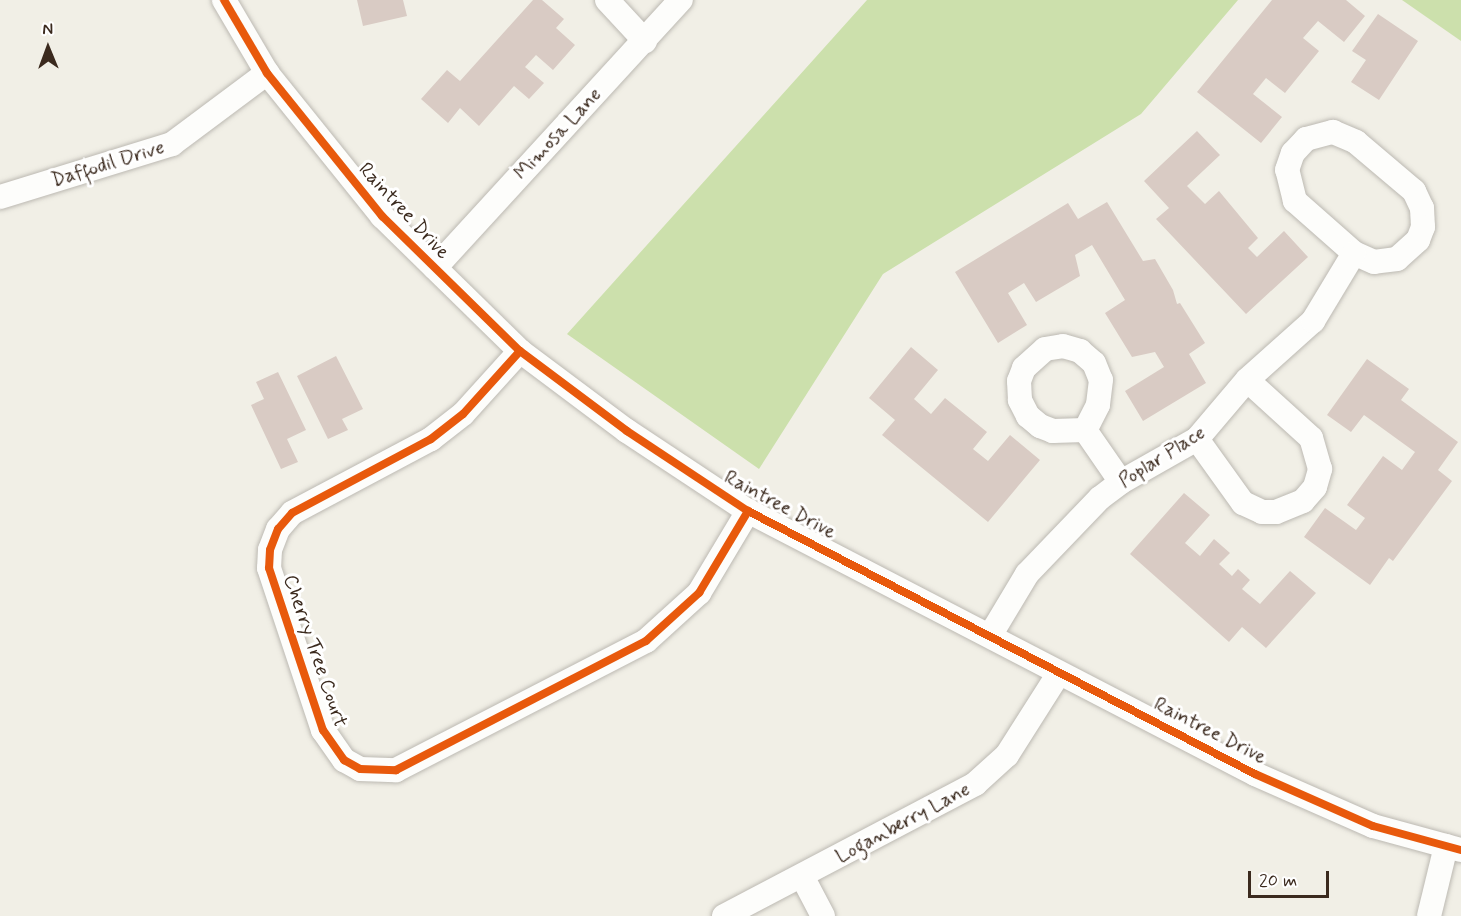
<!DOCTYPE html>
<style>
body{margin:0}
#map{position:relative;width:1461px;height:916px;overflow:hidden;background:#f1efe6;font-family:Mynerve,sans-serif}
div>[style]{position:absolute}
[style*='--x']{left:calc(var(--x)*1px);top:calc(var(--y)*1px);width:calc(var(--w)*1px);rotate:calc(var(--a)*1deg)}
.green>*{inset:0;background:#cce0ac}
.building>*{inset:0;background:#d9cbc4}
.roads{filter:drop-shadow(0 0 2px #bcb9b2) drop-shadow(0 0 2px #bcb9b2)}
.minor>*{height:24px;margin:-12px;padding:0 12px;transform-origin:12px;border-radius:12px;background:#fdfdfb}
.cycleway>*{height:8px;margin:-4px;padding:0 4px;transform-origin:4px;border-radius:4px;background:#e8590c}
span{translate:-50% -50%;white-space:nowrap;text-align:center;line-height:1.15;-webkit-text-stroke:6px #fff;paint-order:stroke}
.street-label{font-size:20px;color:#3b2a1e}
.north{position:absolute;left:18px;top:18px;width:60px;height:60px;-webkit-text-stroke:4px #fff;paint-order:stroke;rotate:359deg;font-size:16px;font-weight:700;line-height:24px;text-align:center;color:#3b2a1e}
.north::after{content:'';display:block;margin:auto;width:21px;height:27px;background:#3b2a1e;clip-path:polygon(50% 0,100% 100%,50% 72%,0 100%)}
.scale{position:absolute;left:1248px;top:871px;width:81px;height:27px;box-sizing:border-box;border:3px solid #3b2a1e;border-top:0;padding-left:8px;font-size:18px;line-height:21px;white-space:nowrap;color:#3b2a1e;-webkit-text-stroke:4px #fff;paint-order:stroke}
</style>
<div id="map">
<div class="green">
<div style="clip-path:polygon(867px 0,1238px 0,1141px 114px,883px 274px,759px 469px,567px 334px)"></div>
<div style="clip-path:polygon(1402px 0,1461px 0,1461px 41px)"></div>
</div>
<div class="building">
<div style="clip-path:polygon(357px 0,403px 0,407px 16px,363px 26px)"></div>
<div style="clip-path:polygon(533px 0,542px 0,564px 19px,556px 28px,575px 45px,553px 70px,536px 55px,525px 67px,544px 83px,529px 99px,514px 86px,479px 126px,460px 108px,448px 123px,421px 99px,447px 70px,460px 81px)"></div>
<div style="clip-path:polygon(1272px 0,1346px 0,1365px 16px,1344px 42px,1318px 21px,1303px 38px,1319px 51px,1285px 93px,1266px 78px,1253px 94px,1282px 117px,1261px 143px,1197px 92px)"></div>
<div style="clip-path:polygon(1378px 14px,1418px 41px,1379px 100px,1351px 82px,1366px 60px,1352px 51px)"></div>
<div style="clip-path:polygon(1197px 131px,1220px 155px,1187px 186px,1205px 204px,1219px 191px,1258px 238px,1248px 248px,1257px 257px,1284px 231px,1308px 257px,1246px 314px,1156px 219px,1169px 208px,1144px 181px)"></div>
<div style="clip-path:polygon(1107px 202px,1143px 261px,1155px 259px,1173px 290px,1177px 304px,1180px 303px,1205px 343px,1189px 354px,1206px 383px,1143px 421px,1125px 391px,1164px 367px,1155px 352px,1132px 357px,1105px 313px,1125px 300px,1092px 245px,1075px 255px,1080px 276px,1036px 302px,1024px 283px,1008px 293px,1027px 325px,998px 343px,955px 272px,1068px 203px,1078px 219px)"></div>
<div style="clip-path:polygon(911px 347px,938px 370px,914px 399px,931px 414px,945px 398px,987px 432px,973px 449px,988px 461px,1010px 435px,1040px 460px,988px 522px,882px 435px,895px 420px,869px 398px)"></div>
<div style="clip-path:polygon(336px 356px,363px 409px,342px 419px,348px 430px,328px 439px,297px 376px)"></div>
<div style="clip-path:polygon(1367px 359px,1409px 389px,1401px 400px,1458px 442px,1438px 470px,1452px 481px,1393px 561px,1389px 558px,1370px 585px,1304px 537px,1325px 508px,1356px 530px,1365px 518px,1347px 505px,1383px 456px,1402px 470px,1415px 452px,1364px 415px,1351px 432px,1327px 415px)"></div>
<div style="clip-path:polygon(278px 372px,306px 430px,287px 439px,298px 462px,281px 469px,251px 405px,264px 399px,256px 382px)"></div>
<div style="clip-path:polygon(1184px 493px,1210px 515px,1185px 543px,1200px 556px,1214px 539px,1230px 553px,1219px 564px,1232px 576px,1238px 569px,1250px 580px,1242px 589px,1260px 604px,1290px 571px,1316px 593px,1266px 648px,1242px 627px,1229px 642px,1130px 554px)"></div>
</div>
<div class="roads">
<div class="minor">
<div style="--x:224;--y:0;--w:85;--a:59.5"></div>
<div style="--x:267;--y:73;--w:184;--a:51.2"></div>
<div style="--x:382;--y:216;--w:193;--a:44.4"></div>
<div style="--x:520;--y:351;--w:134;--a:36.8"></div>
<div style="--x:627;--y:431;--w:145;--a:33.5"></div>
<div style="--x:748;--y:511;--w:571;--a:27.42"></div>
<div style="--x:1255;--y:774;--w:129;--a:23.8"></div>
<div style="--x:1373;--y:826;--w:91;--a:15.3"></div>
<div style="--x:607;--y:0;--w:56;--a:47.2"></div>
<div style="--x:1333;--y:132;--w:25;--a:23"></div>
<div style="--x:1356;--y:142;--w:76;--a:40.2"></div>
<div style="--x:1414;--y:191;--w:19;--a:65"></div>
<div style="--x:1422;--y:208;--w:19;--a:87"></div>
<div style="--x:1423;--y:227;--w:14;--a:111"></div>
<div style="--x:1418;--y:240;--w:28;--a:138"></div>
<div style="--x:1397;--y:259;--w:23;--a:173"></div>
<div style="--x:1374;--y:262;--w:22;--a:-156"></div>
<div style="--x:1354;--y:253;--w:79;--a:-138.6"></div>
<div style="--x:1295;--y:201;--w:32;--a:-104"></div>
<div style="--x:1287;--y:170;--w:18;--a:-71"></div>
<div style="--x:1293;--y:153;--w:19;--a:-47"></div>
<div style="--x:1306;--y:139;--w:28;--a:-15"></div>
<div style="--x:0;--y:197;--w:180;--a:-17.1"></div>
<div style="--x:172;--y:144;--w:119;--a:-36.8"></div>
<div style="--x:435;--y:268;--w:364;--a:-47.5"></div>
<div style="--x:1063;--y:346;--w:18;--a:16"></div>
<div style="--x:1080;--y:351;--w:18;--a:41"></div>
<div style="--x:1094;--y:363;--w:18;--a:68"></div>
<div style="--x:1101;--y:380;--w:25;--a:97"></div>
<div style="--x:1098;--y:405;--w:28;--a:117"></div>
<div style="--x:1085;--y:430;--w:32;--a:178"></div>
<div style="--x:1053;--y:431;--w:14;--a:-159"></div>
<div style="--x:1040;--y:426;--w:16;--a:-140"></div>
<div style="--x:1028;--y:416;--w:18;--a:-117"></div>
<div style="--x:1020;--y:400;--w:19;--a:-93"></div>
<div style="--x:1019;--y:381;--w:14;--a:-69"></div>
<div style="--x:1024;--y:368;--w:28;--a:-42"></div>
<div style="--x:1045;--y:349;--w:18;--a:-9"></div>
<div style="--x:520;--y:351;--w:85;--a:132.1"></div>
<div style="--x:463;--y:414;--w:41;--a:142"></div>
<div style="--x:431;--y:439;--w:157;--a:152"></div>
<div style="--x:292;--y:513;--w:21;--a:131"></div>
<div style="--x:278;--y:529;--w:22;--a:111"></div>
<div style="--x:270;--y:550;--w:18;--a:93"></div>
<div style="--x:269;--y:568;--w:171;--a:71.6"></div>
<div style="--x:323;--y:730;--w:37;--a:55"></div>
<div style="--x:344;--y:760;--w:18;--a:29"></div>
<div style="--x:360;--y:769;--w:36;--a:2"></div>
<div style="--x:396;--y:770;--w:281;--a:-27.3"></div>
<div style="--x:646;--y:641;--w:72;--a:-42.2"></div>
<div style="--x:699;--y:593;--w:96;--a:-59.1"></div>
<div style="--x:1085;--y:430;--w:63;--a:55.3"></div>
<div style="--x:1197;--y:439;--w:79;--a:54.3"></div>
<div style="--x:1243;--y:503;--w:21;--a:25"></div>
<div style="--x:1262;--y:512;--w:14;--a:0"></div>
<div style="--x:1276;--y:512;--w:29;--a:-22"></div>
<div style="--x:1303;--y:501;--w:18;--a:-49"></div>
<div style="--x:1315;--y:487;--w:19;--a:-74"></div>
<div style="--x:1320;--y:469;--w:32;--a:-106"></div>
<div style="--x:1311;--y:438;--w:86;--a:-137.8"></div>
<div style="--x:991;--y:634;--w:70;--a:-59"></div>
<div style="--x:1027;--y:574;--w:105;--a:-46.2"></div>
<div style="--x:1100;--y:498;--w:26;--a:-37"></div>
<div style="--x:1121;--y:482;--w:87;--a:-29.5"></div>
<div style="--x:1197;--y:439;--w:77;--a:-49.7"></div>
<div style="--x:1247;--y:380;--w:89;--a:-41.8"></div>
<div style="--x:1313;--y:321;--w:79;--a:-58.9"></div>
<div style="--x:802;--y:876;--w:45;--a:62.3"></div>
<div style="--x:724;--y:916;--w:284;--a:-27.7"></div>
<div style="--x:975;--y:784;--w:43;--a:-42.2"></div>
<div style="--x:1007;--y:755;--w:97;--a:-57.6"></div>
<div style="--x:1429;--y:916;--w:72;--a:-76.3"></div>
</div>
</div>
<div class="cycleway">
<div style="--x:224;--y:0;--w:85;--a:59.5"></div>
<div style="--x:267;--y:73;--w:184;--a:51.2"></div>
<div style="--x:382;--y:216;--w:193;--a:44.4"></div>
<div style="--x:520;--y:351;--w:134;--a:36.8"></div>
<div style="--x:627;--y:431;--w:145;--a:33.5"></div>
<div style="--x:748;--y:511;--w:571;--a:27.42"></div>
<div style="--x:1255;--y:774;--w:129;--a:23.8"></div>
<div style="--x:1373;--y:826;--w:91;--a:15.3"></div>
<div style="--x:520;--y:351;--w:85;--a:132.1"></div>
<div style="--x:463;--y:414;--w:41;--a:142"></div>
<div style="--x:431;--y:439;--w:157;--a:152"></div>
<div style="--x:292;--y:513;--w:21;--a:131"></div>
<div style="--x:278;--y:529;--w:22;--a:111"></div>
<div style="--x:270;--y:550;--w:18;--a:93"></div>
<div style="--x:269;--y:568;--w:171;--a:71.6"></div>
<div style="--x:323;--y:730;--w:37;--a:55"></div>
<div style="--x:344;--y:760;--w:18;--a:29"></div>
<div style="--x:360;--y:769;--w:36;--a:2"></div>
<div style="--x:396;--y:770;--w:281;--a:-27.3"></div>
<div style="--x:646;--y:641;--w:72;--a:-42.2"></div>
<div style="--x:699;--y:593;--w:96;--a:-59.1"></div>
</div>
<div class="street-label">
<span style="left:558px;top:134px;rotate:-47deg">Mimosa Lane</span>
<span style="left:108px;top:164px;rotate:-17deg">Daffodil Drive</span>
<span style="left:404px;top:211px;rotate:47deg">Raintree Drive</span>
<span style="left:1162px;top:457px;rotate:-32deg">Poplar Place</span>
<span style="left:780px;top:505px;rotate:28deg">Raintree Drive</span>
<span style="left:315px;top:651px;rotate:71deg">Cherry Tree Court</span>
<span style="left:1210px;top:731px;rotate:27deg">Raintree Drive</span>
<span style="left:903px;top:823px;rotate:-28deg">Loganberry Lane</span>
</div>
<div class="north">N</div>
<div class="scale">20 m</div>
</div>
